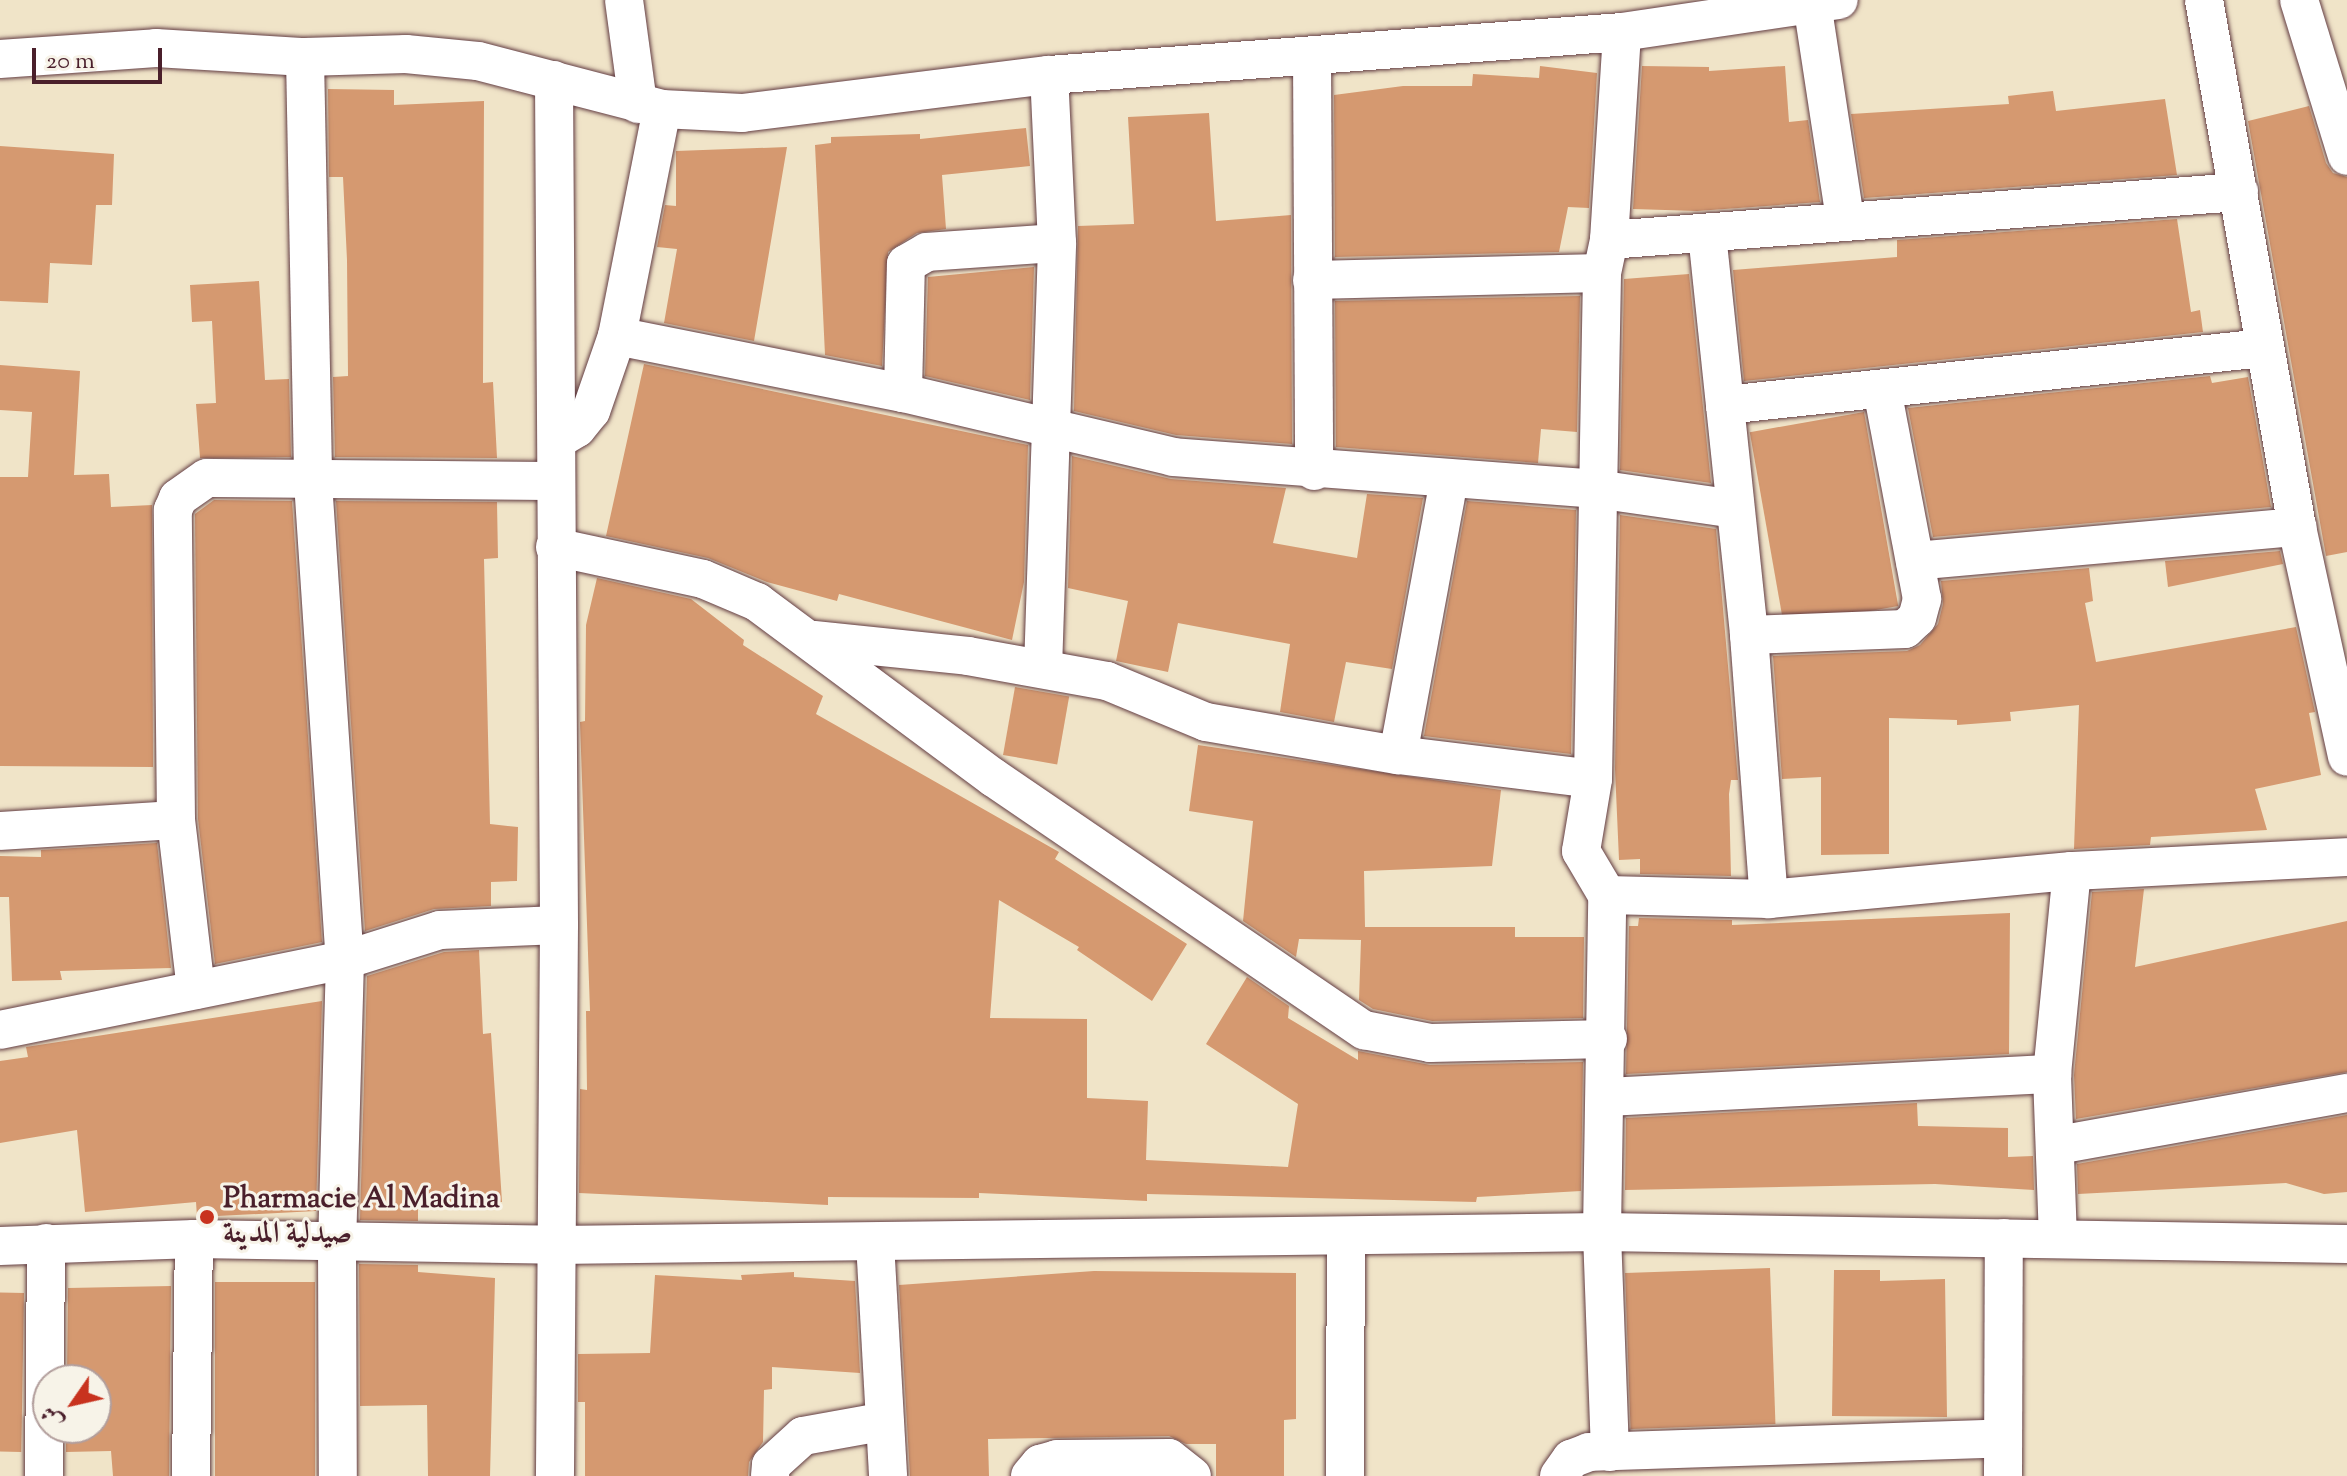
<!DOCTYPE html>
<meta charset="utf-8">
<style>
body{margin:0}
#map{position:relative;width:2347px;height:1476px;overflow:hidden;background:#f0e4c8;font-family:"Sorts Mill Goudy",Amiri,serif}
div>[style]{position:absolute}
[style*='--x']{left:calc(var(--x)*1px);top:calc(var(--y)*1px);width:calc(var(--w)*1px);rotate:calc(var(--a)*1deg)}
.building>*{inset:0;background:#d59970;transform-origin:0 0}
.roads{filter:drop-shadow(0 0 2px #633d43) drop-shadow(0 0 2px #633d43)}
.street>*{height:38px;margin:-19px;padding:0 19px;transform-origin:19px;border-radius:19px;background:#fff}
.dots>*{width:22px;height:22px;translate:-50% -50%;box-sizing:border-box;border:4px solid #f7f3e8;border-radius:50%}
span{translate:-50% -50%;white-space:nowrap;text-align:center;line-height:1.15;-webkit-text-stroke:6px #f7f3e8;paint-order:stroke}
.poi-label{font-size:30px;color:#4a1f2b;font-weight:700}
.left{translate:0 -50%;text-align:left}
.north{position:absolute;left:32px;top:1364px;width:80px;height:80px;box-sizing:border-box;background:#f7f3e8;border:2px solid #b29e9c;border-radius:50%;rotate:236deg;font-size:22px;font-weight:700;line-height:32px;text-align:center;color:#4a1f2b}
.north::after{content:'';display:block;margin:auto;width:28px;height:36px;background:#c8321e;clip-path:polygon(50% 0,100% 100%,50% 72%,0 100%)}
.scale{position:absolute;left:32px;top:48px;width:130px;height:36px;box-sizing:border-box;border:4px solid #4a1f2b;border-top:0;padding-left:10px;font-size:24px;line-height:28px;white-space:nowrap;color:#4a1f2b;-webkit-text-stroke:6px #f7f3e8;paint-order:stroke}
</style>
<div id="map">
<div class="building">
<div style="clip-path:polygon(1540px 66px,1597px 73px,1589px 208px,1568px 207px,1559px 252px,1335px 257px,1334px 95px,1403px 86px,1472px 86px,1473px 74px,1539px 78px)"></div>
<div style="clip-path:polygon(1642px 66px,1709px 67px,1709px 71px,1785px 66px,1789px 122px,1808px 120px,1820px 202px,1697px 211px,1633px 209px)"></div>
<div style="clip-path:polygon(328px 89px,394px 90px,394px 105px,484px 101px,483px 383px,493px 382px,497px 458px,335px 457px,333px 377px,348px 376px,347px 260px,343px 177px,329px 177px)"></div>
<div style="clip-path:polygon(2053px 91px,2056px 111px,2165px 99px,2177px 175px,1864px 198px,1851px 114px,2009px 104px,2008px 96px)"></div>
<div style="clip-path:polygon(2309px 106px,2326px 163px,2333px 173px,2347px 177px,2347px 552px,2326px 556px,2248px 121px)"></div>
<div style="clip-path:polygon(1209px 113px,1216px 221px,1291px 215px,1292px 444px,1176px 435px,1074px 411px,1078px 226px,1134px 224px,1128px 117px)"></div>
<div style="clip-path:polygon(1026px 128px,1030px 166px,942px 175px,946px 229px,917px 233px,888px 252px,882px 366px,825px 355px,815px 145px,831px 143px,831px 137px,920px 134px,920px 139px)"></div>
<div style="clip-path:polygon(0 146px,114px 154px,112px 205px,96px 205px,92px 265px,50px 263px,48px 303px,0 301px)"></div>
<div style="clip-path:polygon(787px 147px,754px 341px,664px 323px,677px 249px,657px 247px,665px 205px,676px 206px,676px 151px)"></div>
<div style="clip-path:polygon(2177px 219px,2191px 312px,2200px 310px,2203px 332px,1744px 381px,1733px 270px,1897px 257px,1897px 240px)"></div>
<div style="clip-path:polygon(1034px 267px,1030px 400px,925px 376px,928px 277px)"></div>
<div style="clip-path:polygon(1689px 274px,1711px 483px,1620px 470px,1624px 279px)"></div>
<div style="clip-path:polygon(259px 281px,265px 380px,289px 379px,291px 457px,200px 458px,196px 404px,216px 403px,212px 321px,192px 322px,190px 285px)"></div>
<div style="clip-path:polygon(1580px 296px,1577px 432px,1541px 429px,1538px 463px,1336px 447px,1335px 301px)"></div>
<div style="clip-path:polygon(644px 364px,1028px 445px,1024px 582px,1012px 640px,839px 594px,837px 601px,767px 582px,708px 558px,606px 536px)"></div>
<div style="clip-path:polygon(0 365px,80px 371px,74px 475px,109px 474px,111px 507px,152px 505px,153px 767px,0 766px,0 477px,28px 477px,32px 412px,0 410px)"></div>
<div style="clip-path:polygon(2210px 376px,2212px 383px,2248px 377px,2271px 507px,1933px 537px,1908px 408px)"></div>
<div style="left:1864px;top:412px;width:197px;height:116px;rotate:80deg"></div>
<div style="clip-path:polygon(1072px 456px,1171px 479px,1286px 488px,1273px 543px,1357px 558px,1367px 494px,1423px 498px,1392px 669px,1346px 662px,1334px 722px,1280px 712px,1290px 644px,1178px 623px,1168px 672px,1116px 661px,1128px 601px,1068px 588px)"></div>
<div style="clip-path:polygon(214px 500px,292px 501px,322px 942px,215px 964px,198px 819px,195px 514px)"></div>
<div style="clip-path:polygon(336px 501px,497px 502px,498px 558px,484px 559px,490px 824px,518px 827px,517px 881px,491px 882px,491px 906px,434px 909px,365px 931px)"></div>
<div style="clip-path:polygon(1467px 501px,1576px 510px,1571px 754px,1424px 736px)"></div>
<div style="clip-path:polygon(1620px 515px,1716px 529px,1738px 780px,1731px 780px,1729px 794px,1731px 876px,1640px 874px,1640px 859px,1619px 860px,1615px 769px)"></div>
<div style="clip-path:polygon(2280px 551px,2283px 564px,2168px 587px,2165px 561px)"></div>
<div style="clip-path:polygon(2089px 568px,2093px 601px,2085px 603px,2096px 662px,2296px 627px,2315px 712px,2309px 713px,2321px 775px,2255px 789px,2267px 830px,2151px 837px,2150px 845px,2074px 849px,2079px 705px,2010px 712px,2011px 721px,1957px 725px,1957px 720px,1889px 718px,1889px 854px,1821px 855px,1821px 777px,1782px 779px,1773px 656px,1907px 651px,1920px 645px,1938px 624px,1943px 604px,1941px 581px)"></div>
<div style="clip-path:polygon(597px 578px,691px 599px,744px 640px,743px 645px,823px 696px,816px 714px,1059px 852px,1055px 859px,1187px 944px,1152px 1001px,1077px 950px,1079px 947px,999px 900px,990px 1018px,1087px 1019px,1087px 1098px,1148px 1101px,1146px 1160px,1288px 1167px,1298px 1104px,1206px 1044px,1247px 977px,1289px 1006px,1288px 1018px,1358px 1060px,1358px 1051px,1430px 1065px,1583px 1062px,1581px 1191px,1477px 1197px,1476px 1202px,1147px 1194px,1147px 1201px,979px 1193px,979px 1198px,828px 1197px,828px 1205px,579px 1193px,580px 1089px,587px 1090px,586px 1011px,590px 1011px,580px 722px,585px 721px,586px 625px)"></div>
<div style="left:1015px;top:687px;width:55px;height:69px;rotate:10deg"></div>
<div style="clip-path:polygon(1198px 745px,1501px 790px,1492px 866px,1364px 871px,1365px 927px,1515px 927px,1515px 937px,1584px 937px,1583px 1018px,1432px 1021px,1373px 1009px,1359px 1000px,1361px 940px,1299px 939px,1296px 957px,1243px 921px,1253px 821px,1189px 811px)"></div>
<div style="clip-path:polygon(157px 843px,171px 968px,60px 971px,62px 980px,12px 981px,9px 897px,0 897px,0 856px,41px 857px,41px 850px)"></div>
<div style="clip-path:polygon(2144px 889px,2135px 967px,2347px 921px,2347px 1072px,2076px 1119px,2074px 1075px,2092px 892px)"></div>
<div style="clip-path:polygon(2010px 913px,2009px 1054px,1626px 1074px,1629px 926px,1638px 926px,1639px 918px,1732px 920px,1732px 925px)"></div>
<div style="clip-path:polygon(479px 950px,483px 1034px,491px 1033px,502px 1202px,418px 1206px,418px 1221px,360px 1220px,367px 976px,444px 952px)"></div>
<div style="clip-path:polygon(322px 1001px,316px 1211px,197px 1217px,196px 1202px,85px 1212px,77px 1130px,0 1143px,0 1061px,28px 1057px,26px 1047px)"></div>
<div style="clip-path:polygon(1917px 1103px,1918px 1126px,2008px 1128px,2008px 1157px,2033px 1156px,2034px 1190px,1935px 1184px,1625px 1190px,1626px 1118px)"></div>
<div style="clip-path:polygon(2347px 1115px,2347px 1192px,2324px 1194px,2286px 1183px,2078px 1194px,2077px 1164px)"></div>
<div style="clip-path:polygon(359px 1264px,418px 1265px,418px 1272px,495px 1278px,490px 1476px,428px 1476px,427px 1405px,360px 1406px)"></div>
<div style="left:1770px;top:1268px;width:156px;height:145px;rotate:88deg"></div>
<div style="clip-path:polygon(1834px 1270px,1880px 1270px,1880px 1281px,1945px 1279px,1947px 1417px,1832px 1416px)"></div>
<div style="clip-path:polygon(1094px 1271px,1296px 1273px,1296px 1419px,1284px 1420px,1284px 1476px,1216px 1476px,1216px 1444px,1186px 1444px,1169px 1436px,988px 1439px,989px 1476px,910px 1476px,899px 1285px)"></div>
<div style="clip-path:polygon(794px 1272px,794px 1277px,855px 1281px,860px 1373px,772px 1367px,772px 1389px,764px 1390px,763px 1442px,749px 1462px,748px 1476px,585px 1476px,585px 1402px,578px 1402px,578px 1354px,650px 1353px,655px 1275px,742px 1280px,741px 1275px)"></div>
<div style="left:315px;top:1282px;width:194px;height:100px;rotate:90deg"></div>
<div style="clip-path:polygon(171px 1286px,169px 1476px,113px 1476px,111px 1451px,66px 1452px,66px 1428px,96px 1428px,96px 1380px,67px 1380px,68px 1288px)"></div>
<div style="left:24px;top:1293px;width:159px;height:24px;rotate:91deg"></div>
</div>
<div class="roads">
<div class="street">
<div style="--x:624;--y:0;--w:105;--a:82.3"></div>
<div style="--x:2204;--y:0;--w:535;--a:79.99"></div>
<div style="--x:2297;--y:527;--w:235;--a:77.7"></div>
<div style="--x:2299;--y:0;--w:163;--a:72.9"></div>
<div style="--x:1812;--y:3;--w:219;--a:81.3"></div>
<div style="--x:1312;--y:56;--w:415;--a:89.7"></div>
<div style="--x:305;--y:57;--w:425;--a:88.9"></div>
<div style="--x:313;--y:482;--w:479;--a:86.2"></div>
<div style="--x:345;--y:960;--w:284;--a:91.6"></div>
<div style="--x:337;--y:1244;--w:232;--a:89.8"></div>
<div style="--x:0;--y:59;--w:156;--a:-4"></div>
<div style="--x:156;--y:48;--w:149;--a:3.5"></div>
<div style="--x:305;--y:57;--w:101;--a:-1.7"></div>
<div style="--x:406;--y:54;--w:72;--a:5.6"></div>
<div style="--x:478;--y:61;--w:190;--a:14.6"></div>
<div style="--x:662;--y:109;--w:80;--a:2.9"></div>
<div style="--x:742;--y:113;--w:309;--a:-7.1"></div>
<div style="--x:1049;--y:75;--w:575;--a:-4.29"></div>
<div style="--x:1622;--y:32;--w:219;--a:-8.4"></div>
<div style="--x:554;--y:80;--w:845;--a:89.66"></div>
<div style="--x:559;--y:925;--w:551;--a:90.42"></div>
<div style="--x:1707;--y:234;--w:403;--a:84"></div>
<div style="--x:1749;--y:635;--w:265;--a:85.7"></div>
<div style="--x:1609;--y:240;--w:632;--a:-4.36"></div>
<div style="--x:1312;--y:280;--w:290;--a:-1.4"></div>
<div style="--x:617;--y:336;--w:292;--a:11.3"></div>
<div style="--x:903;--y:393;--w:277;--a:13.3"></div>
<div style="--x:1173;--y:457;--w:424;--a:4.3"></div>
<div style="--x:1596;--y:489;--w:139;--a:8.2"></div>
<div style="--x:903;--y:393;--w:129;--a:-88.7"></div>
<div style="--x:906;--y:264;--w:24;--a:-30"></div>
<div style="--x:927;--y:252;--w:130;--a:-4"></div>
<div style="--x:1725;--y:405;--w:542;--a:-6.04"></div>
<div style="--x:557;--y:440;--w:23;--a:-31"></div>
<div style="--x:577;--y:428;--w:22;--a:-51"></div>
<div style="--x:591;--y:411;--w:79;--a:-70.9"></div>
<div style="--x:617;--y:336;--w:231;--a:-78.8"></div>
<div style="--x:555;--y:547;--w:151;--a:12.2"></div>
<div style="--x:703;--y:579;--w:59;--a:23.1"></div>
<div style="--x:757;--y:602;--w:295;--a:36.6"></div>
<div style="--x:994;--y:778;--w:448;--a:34.3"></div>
<div style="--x:1364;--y:1030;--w:67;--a:11.1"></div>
<div style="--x:1430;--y:1043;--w:178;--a:-1.3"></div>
<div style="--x:1915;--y:561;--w:384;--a:-5.1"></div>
<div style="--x:1749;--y:635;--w:156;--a:-2.2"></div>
<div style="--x:1905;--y:629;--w:16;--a:-43"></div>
<div style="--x:1917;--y:618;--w:20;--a:-75"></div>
<div style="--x:1922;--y:599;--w:214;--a:-100.8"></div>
<div style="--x:814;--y:640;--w:155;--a:5.9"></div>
<div style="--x:968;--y:656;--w:141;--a:10.2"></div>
<div style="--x:1107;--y:681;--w:107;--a:22.5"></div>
<div style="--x:1206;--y:722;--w:195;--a:9.8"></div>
<div style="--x:1398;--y:755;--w:196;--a:7"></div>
<div style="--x:1043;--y:669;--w:426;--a:-88.1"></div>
<div style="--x:1057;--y:243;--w:168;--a:-92.7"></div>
<div style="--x:1398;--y:755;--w:280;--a:-79.5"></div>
<div style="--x:0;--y:831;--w:176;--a:-3.6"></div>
<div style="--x:1607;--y:895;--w:162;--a:1.4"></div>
<div style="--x:1769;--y:899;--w:304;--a:-5.3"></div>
<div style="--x:2072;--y:871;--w:275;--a:-2.9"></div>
<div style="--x:196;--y:990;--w:171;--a:-96.7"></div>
<div style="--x:176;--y:820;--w:310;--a:-90.6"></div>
<div style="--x:173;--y:510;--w:13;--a:-67"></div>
<div style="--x:178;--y:498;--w:35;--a:-35"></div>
<div style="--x:207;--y:478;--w:349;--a:0.5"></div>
<div style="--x:0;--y:1030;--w:352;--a:-11.5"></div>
<div style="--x:345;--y:960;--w:100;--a:-17.5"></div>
<div style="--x:440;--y:930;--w:119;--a:-2.4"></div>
<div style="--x:1607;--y:1097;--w:446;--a:-3"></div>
<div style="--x:2058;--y:1145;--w:294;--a:-10.2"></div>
<div style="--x:2058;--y:1239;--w:165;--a:-92.1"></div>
<div style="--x:2052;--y:1074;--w:204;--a:-84.4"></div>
<div style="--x:875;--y:1242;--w:234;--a:86.8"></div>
<div style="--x:0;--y:1246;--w:194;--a:-2.1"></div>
<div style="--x:194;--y:1239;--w:362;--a:0.9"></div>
<div style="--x:556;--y:1245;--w:1046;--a:-0.71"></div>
<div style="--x:1602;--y:1232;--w:745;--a:0.92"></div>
<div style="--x:1610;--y:1452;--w:220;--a:-92.1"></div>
<div style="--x:1602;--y:1232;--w:337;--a:-89.1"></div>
<div style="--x:1607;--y:895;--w:51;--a:-120.6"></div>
<div style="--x:1581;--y:851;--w:73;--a:-80.5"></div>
<div style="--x:1593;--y:779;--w:506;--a:-88.98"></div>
<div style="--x:1602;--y:273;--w:34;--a:-78"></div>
<div style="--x:1609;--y:240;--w:208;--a:-86.4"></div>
<div style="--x:44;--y:1476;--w:233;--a:-89.5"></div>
<div style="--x:191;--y:1476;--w:237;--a:-89.3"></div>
<div style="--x:770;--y:1476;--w:11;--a:-85"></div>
<div style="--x:771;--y:1465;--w:43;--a:-42.2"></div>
<div style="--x:803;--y:1436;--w:79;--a:-10.2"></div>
<div style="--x:1030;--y:1476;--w:16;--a:-50"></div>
<div style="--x:1040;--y:1464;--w:18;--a:-16"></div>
<div style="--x:1057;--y:1459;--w:112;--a:-0.5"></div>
<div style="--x:1169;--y:1458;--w:29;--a:38"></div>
<div style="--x:1345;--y:1476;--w:240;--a:-89.8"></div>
<div style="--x:1559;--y:1476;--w:21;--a:-55"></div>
<div style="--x:1571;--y:1459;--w:19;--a:-21"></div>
<div style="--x:1589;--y:1452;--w:414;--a:-1.9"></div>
<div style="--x:2003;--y:1476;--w:238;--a:-89.8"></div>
</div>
</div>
<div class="dots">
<div style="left:207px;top:1217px;background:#c8321e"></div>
</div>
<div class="poi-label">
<span class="left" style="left:223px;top:1217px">Pharmacie Al Madina<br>صيدلية المدينة</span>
</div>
<div class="north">ش</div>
<div class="scale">20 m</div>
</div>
